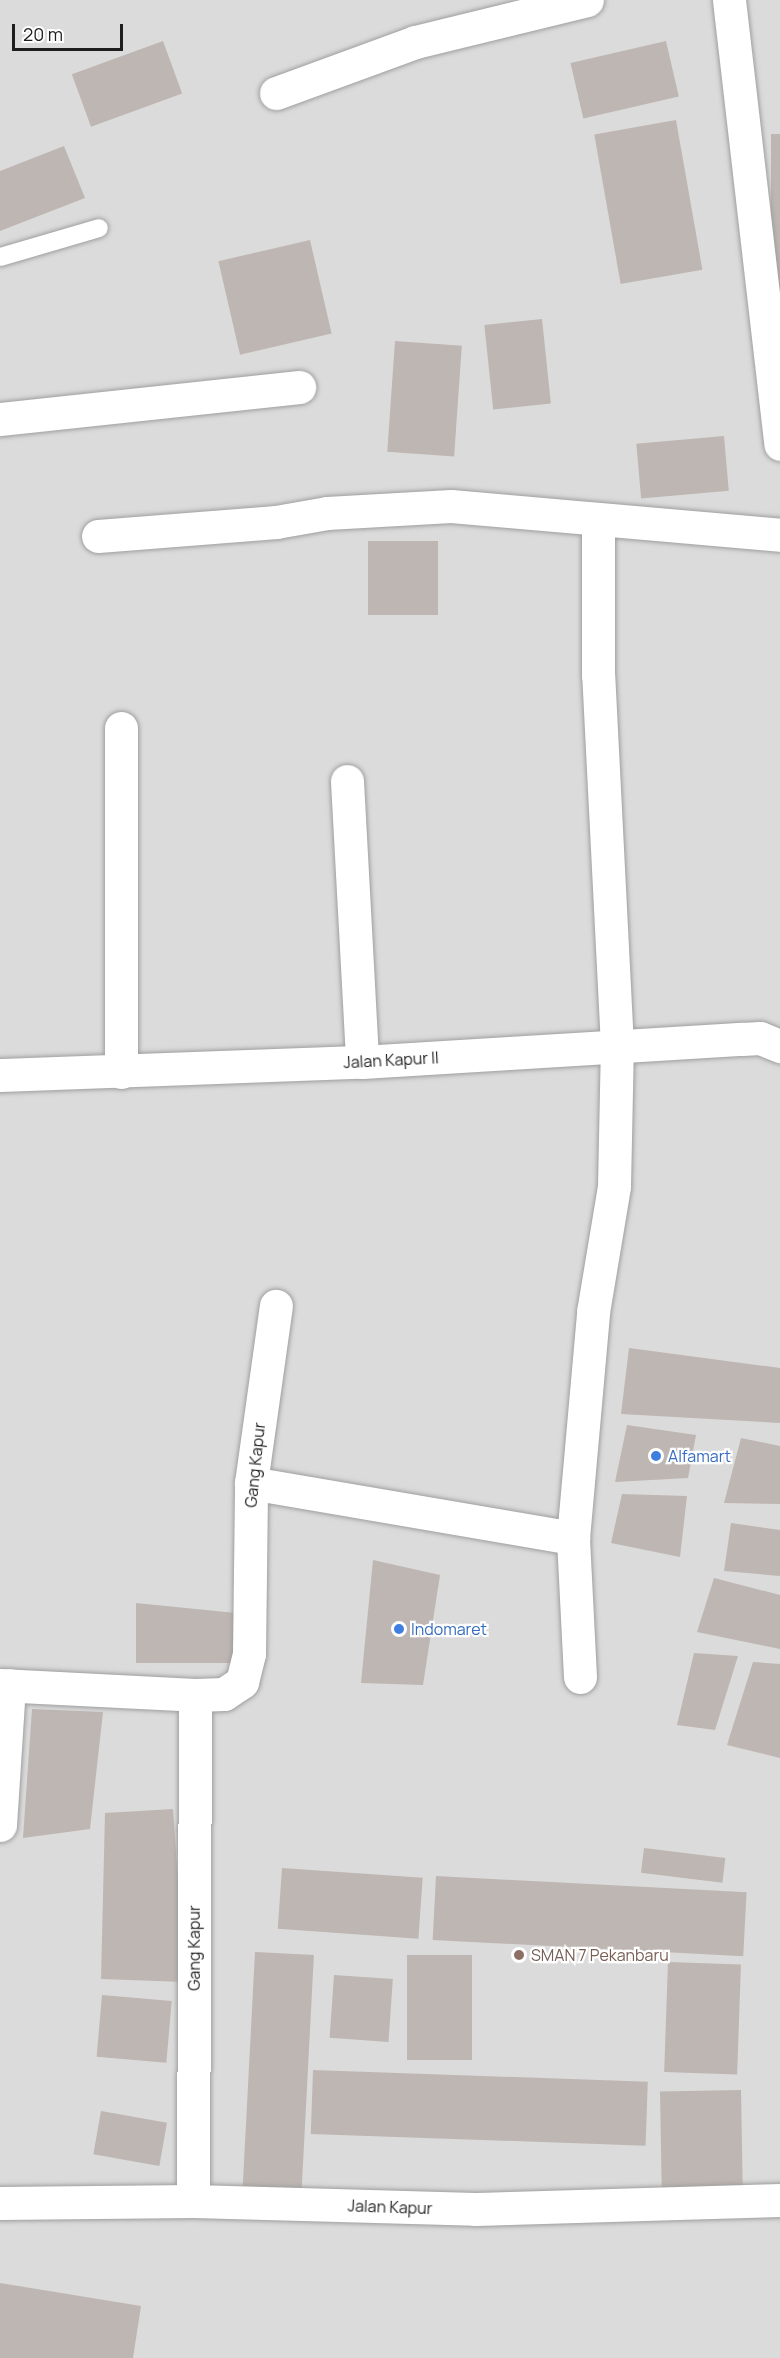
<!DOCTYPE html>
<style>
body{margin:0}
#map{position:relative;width:780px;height:2358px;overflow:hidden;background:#eeebe5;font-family:Manrope,sans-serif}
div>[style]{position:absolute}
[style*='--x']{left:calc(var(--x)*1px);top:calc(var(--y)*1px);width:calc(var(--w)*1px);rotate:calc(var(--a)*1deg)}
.residential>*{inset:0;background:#dcdbdb;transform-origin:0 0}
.building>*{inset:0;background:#beb6b2;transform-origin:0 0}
.roads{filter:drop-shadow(0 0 2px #9f9f9f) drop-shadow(0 0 2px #9f9f9f)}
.service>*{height:18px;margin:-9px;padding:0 9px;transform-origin:9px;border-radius:9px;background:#fff}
.minor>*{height:33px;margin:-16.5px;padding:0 16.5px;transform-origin:16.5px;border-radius:16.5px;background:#fff}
.dots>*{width:16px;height:16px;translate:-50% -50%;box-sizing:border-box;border:3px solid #fff;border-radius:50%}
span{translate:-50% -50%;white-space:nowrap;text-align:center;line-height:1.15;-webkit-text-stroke:4.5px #fff;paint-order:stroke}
.street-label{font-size:16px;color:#1e1e1e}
.shop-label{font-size:16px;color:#366cbe}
.left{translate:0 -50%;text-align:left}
.education-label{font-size:16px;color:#785e54}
.scale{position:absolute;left:12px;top:24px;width:111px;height:27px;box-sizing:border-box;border:3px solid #1e1e1e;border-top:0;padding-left:8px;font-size:18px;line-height:21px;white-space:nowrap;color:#1e1e1e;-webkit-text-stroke:4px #fff;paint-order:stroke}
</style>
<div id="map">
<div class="residential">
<div style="left:0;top:0;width:780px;height:2358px"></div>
</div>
<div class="building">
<div style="left:163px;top:41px;width:56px;height:97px;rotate:70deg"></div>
<div style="left:666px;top:41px;width:57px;height:98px;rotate:77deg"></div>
<div style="left:676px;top:120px;width:152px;height:83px;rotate:80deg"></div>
<div style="left:780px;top:134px;width:164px;height:9px;rotate:90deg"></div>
<div style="clip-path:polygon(64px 146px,85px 198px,0 231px,0 171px)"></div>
<div style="left:310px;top:240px;width:96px;height:94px;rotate:77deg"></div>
<div style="left:542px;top:319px;width:85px;height:58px;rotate:84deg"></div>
<div style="left:395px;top:341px;width:67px;height:111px;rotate:4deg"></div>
<div style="left:724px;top:436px;width:55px;height:88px;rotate:85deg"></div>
<div style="left:438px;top:541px;width:74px;height:70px;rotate:90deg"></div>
<div style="clip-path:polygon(629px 1348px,780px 1368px,780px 1423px,621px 1414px)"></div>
<div style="clip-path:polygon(627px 1425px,696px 1435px,688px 1478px,615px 1482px)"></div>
<div style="clip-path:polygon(741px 1438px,780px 1446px,780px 1504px,724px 1503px)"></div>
<div style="clip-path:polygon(622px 1494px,687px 1496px,680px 1557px,611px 1543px)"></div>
<div style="clip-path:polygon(731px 1523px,780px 1530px,780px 1576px,724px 1571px)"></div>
<div style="clip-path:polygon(373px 1560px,440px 1575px,423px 1685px,361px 1683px)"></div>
<div style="clip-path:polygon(714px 1578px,780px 1595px,780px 1649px,697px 1632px)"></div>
<div style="clip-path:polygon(136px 1603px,236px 1613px,233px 1663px,136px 1663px)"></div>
<div style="clip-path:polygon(694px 1653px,738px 1656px,715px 1730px,677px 1725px)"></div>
<div style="clip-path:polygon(753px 1662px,780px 1664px,780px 1758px,727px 1745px)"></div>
<div style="clip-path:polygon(32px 1709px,103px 1712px,90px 1829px,23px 1838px)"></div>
<div style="clip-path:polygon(173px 1809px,185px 1982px,101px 1979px,105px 1813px)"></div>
<div style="left:644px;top:1848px;width:82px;height:25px;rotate:7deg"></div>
<div style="left:282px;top:1868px;width:141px;height:61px;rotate:4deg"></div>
<div style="left:436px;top:1876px;width:311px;height:64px;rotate:3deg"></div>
<div style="left:255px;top:1952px;width:59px;height:237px;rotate:3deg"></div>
<div style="left:407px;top:1955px;width:65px;height:105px"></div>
<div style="left:668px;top:1962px;width:73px;height:110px;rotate:2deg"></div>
<div style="left:334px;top:1975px;width:59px;height:63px;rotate:4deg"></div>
<div style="left:102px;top:1995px;width:70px;height:62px;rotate:5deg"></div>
<div style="left:313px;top:2070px;width:335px;height:64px;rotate:2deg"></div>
<div style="left:741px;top:2090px;width:97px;height:81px;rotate:89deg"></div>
<div style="left:101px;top:2111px;width:67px;height:44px;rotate:10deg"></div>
<div style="clip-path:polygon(0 2283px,141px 2306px,133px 2358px,0 2358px)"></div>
</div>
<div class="roads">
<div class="service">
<div style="--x:0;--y:257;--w:103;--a:-16.3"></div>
</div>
<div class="minor">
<div style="--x:729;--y:0;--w:447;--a:83.4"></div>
<div style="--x:276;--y:93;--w:148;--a:-20.1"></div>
<div style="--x:415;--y:42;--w:177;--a:-13.7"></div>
<div style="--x:0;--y:419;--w:301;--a:-6.1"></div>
<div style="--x:98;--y:536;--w:179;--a:-4.5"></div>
<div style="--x:276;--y:522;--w:52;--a:-10"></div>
<div style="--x:327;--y:513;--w:124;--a:-3.2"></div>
<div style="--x:451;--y:506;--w:330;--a:5"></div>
<div style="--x:347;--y:781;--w:281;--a:86.9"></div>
<div style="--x:121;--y:1072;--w:344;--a:-90"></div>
<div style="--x:0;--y:1075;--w:362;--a:-2.1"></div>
<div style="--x:362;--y:1062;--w:381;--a:-3.5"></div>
<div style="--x:742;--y:1039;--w:18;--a:-3"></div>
<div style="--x:760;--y:1038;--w:22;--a:22"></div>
<div style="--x:251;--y:1483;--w:327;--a:9.7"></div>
<div style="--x:580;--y:1677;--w:139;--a:-92.9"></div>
<div style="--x:573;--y:1538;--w:227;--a:-84.9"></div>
<div style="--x:593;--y:1312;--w:128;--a:-80.5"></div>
<div style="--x:614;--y:1186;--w:140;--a:-88.8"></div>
<div style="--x:617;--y:1046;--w:371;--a:-92.9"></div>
<div style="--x:598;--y:675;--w:156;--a:-90"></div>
<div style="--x:0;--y:1685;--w:195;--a:2.9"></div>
<div style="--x:195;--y:1695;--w:29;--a:-2"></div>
<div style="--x:224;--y:1694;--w:22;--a:-34"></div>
<div style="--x:242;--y:1682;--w:29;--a:-76"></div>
<div style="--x:249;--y:1654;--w:171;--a:-89.3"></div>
<div style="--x:251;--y:1483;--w:179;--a:-82"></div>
<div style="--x:0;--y:1825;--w:140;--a:-86.3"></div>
<div style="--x:193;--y:2201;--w:506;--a:-89.77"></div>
<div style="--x:0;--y:2203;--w:193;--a:-0.6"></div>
<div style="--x:193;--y:2201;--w:282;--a:1.6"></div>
<div style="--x:475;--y:2209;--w:305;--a:-1.7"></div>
</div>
</div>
<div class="dots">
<div style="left:656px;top:1456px;background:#3f7fe0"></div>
<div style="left:399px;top:1629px;background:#3f7fe0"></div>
<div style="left:519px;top:1955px;background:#8d6e63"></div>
</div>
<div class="street-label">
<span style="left:391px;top:1060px;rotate:-3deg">Jalan Kapur II</span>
<span style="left:255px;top:1465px;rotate:-84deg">Gang Kapur</span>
<span style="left:194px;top:1948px;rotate:-90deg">Gang Kapur</span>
<span style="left:390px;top:2207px;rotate:2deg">Jalan Kapur</span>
</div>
<div class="shop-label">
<span class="left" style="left:668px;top:1456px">Alfamart</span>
<span class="left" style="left:411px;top:1629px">Indomaret</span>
</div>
<div class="education-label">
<span class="left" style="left:531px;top:1955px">SMAN 7 Pekanbaru</span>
</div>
<div class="scale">20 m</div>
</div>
